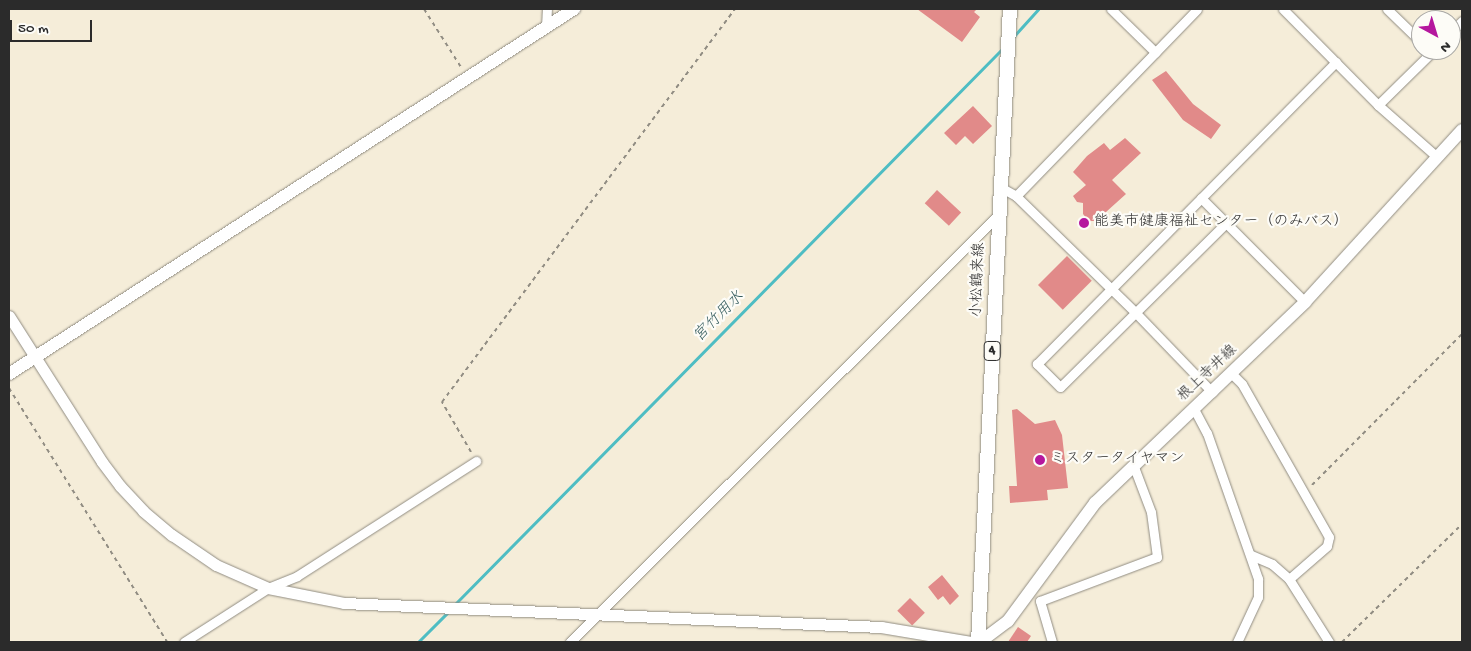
<!DOCTYPE html>
<meta charset="utf-8">
<style>
body{margin:0}
#map{position:relative;width:1471px;height:651px;overflow:hidden;background:#f5edd9;font-family:"Gochi Hand","Klee One",sans-serif}
div>[style]{position:absolute}
[style*='--x']{left:calc(var(--x)*1px);top:calc(var(--y)*1px);width:calc(var(--w)*1px);rotate:calc(var(--a)*1deg)}
.stream>*{height:3px;margin:-1.5px;padding:0 1.5px;transform-origin:1.5px;border-radius:1.5px;background:#4ebdc3}
.building>*{inset:0;background:#e18a89;transform-origin:0 0}
.path>*{height:2px;margin-top:-1px;transform-origin:0;background:repeating-linear-gradient(90deg,#908c82 0 4px,transparent 0 8px)}
.roads{filter:drop-shadow(0 0 1px #908c82) drop-shadow(0 0 1px #908c82)}
.minor>*{height:9px;margin:-4.5px;padding:0 4.5px;transform-origin:4.5px;border-radius:4.5px;background:#fff}
.tertiary>*{height:11px;margin:-5.5px;padding:0 5.5px;transform-origin:5.5px;border-radius:5.5px;background:#fff}
.secondary>*{height:12px;margin:-6px;padding:0 6px;transform-origin:6px;border-radius:6px;background:#fff}
.primary>*{height:14px;margin:-7px;padding:0 7px;transform-origin:7px;border-radius:7px;background:#fff}
.dots>*{width:14px;height:14px;translate:-50% -50%;box-sizing:border-box;border:2px solid #fdfcf7;border-radius:50%}
span{translate:-50% -50%;white-space:nowrap;text-align:center;line-height:1.15;-webkit-text-stroke:4.5px #fdfcf7;paint-order:stroke}
.shield-label span{padding:1px 4px;background:#fdfcf7;border:1px solid;border-radius:4px;-webkit-text-stroke-width:0}
.shield-label{font-size:14px;color:#2b2b2b;font-weight:700}
.poi-label{font-size:15px;color:#2b2b2b}
.left{translate:0 -50%;text-align:left}
.street-label{font-size:15px;color:#2b2b2b}
.water-label{font-size:16px;color:#375e60;font-style:italic}
.frame{position:absolute;inset:0;border:10px solid #2b2b2b;pointer-events:none}
.north{position:absolute;left:1411px;top:10px;width:50px;height:50px;box-sizing:border-box;background:#fdfcf7;border:1px solid #a9a8a5;border-radius:50%;rotate:141deg;font-size:14px;font-weight:700;line-height:20px;text-align:center;color:#2b2b2b}
.north::after{content:'';display:block;margin:auto;width:18px;height:22px;background:#b5179e;clip-path:polygon(50% 0,100% 100%,50% 72%,0 100%)}
.scale{position:absolute;left:10px;top:20px;width:82px;height:22px;box-sizing:border-box;border:2px solid #2b2b2b;border-top:0;padding-left:6px;font-size:15px;line-height:18px;white-space:nowrap;color:#2b2b2b;-webkit-text-stroke:4px #fdfcf7;paint-order:stroke}
</style>
<div id="map">
<div class="stream">
<div style="--x:1014;--y:36;--w:36;--a:-48"></div>
<div style="--x:455;--y:604;--w:781;--a:-45.42"></div>
<div style="--x:418;--y:642;--w:44;--a:-45"></div>
</div>
<div class="building">
<div style="clip-path:polygon(917px 9px,977px 9px,974px 12px,980px 17px,962px 42px)"></div>
<div style="clip-path:polygon(1166px 71px,1193px 104px,1221px 125px,1211px 139px,1183px 120px,1152px 80px)"></div>
<div style="clip-path:polygon(973px 106px,992px 126px,973px 144px,965px 136px,956px 145px,944px 133px)"></div>
<div style="clip-path:polygon(1125px 138px,1141px 153px,1112px 180px,1126px 194px,1096px 221px,1089px 221px,1083px 214px,1083px 203px,1077px 202px,1073px 196px,1086px 185px,1073px 172px,1087px 156px,1104px 143px,1110px 150px)"></div>
<div style="left:937px;top:190px;width:33px;height:18px;rotate:43deg"></div>
<div style="left:1067px;top:256px;width:35px;height:41px;rotate:45deg"></div>
<div style="clip-path:polygon(1017px 409px,1035px 424px,1055px 420px,1062px 435px,1068px 488px,1047px 490px,1048px 500px,1010px 503px,1009px 486px,1017px 486px,1012px 410px)"></div>
<div style="clip-path:polygon(942px 575px,959px 596px,950px 605px,943px 596px,938px 600px,928px 587px)"></div>
<div style="left:910px;top:598px;width:21px;height:18px;rotate:45deg"></div>
<div style="clip-path:polygon(1018px 627px,1031px 636px,1027px 642px,1008px 642px)"></div>
</div>
<div class="path">
<div style="--x:424;--y:9;--w:69;--a:57.5"></div>
<div style="--x:9;--y:388;--w:299;--a:58.1"></div>
<div style="--x:471;--y:452;--w:58;--a:-120.1"></div>
<div style="--x:442;--y:402;--w:490;--a:-53.3"></div>
<div style="--x:1312;--y:485;--w:213;--a:-45.2"></div>
<div style="--x:1342;--y:642;--w:168;--a:-44.5"></div>
</div>
<div class="roads">
<div class="minor">
<div style="--x:1111;--y:9;--w:62;--a:44.3"></div>
<div style="--x:1283;--y:9;--w:135;--a:45.3"></div>
<div style="--x:1378;--y:105;--w:77;--a:41.3"></div>
<div style="--x:1387;--y:9;--w:47;--a:44.1"></div>
<div style="--x:546;--y:27;--w:18;--a:-87"></div>
<div style="--x:1451;--y:32;--w:16;--a:-45"></div>
<div style="--x:1378;--y:105;--w:78;--a:-44.5"></div>
<div style="--x:1000;--y:187;--w:18;--a:29"></div>
<div style="--x:1016;--y:196;--w:168;--a:44.3"></div>
<div style="--x:1136;--y:313;--w:110;--a:46.1"></div>
<div style="--x:1016;--y:196;--w:260;--a:-45.9"></div>
<div style="--x:1201;--y:198;--w:147;--a:45"></div>
<div style="--x:1226;--y:223;--w:233;--a:135.3"></div>
<div style="--x:1060;--y:387;--w:33;--a:-135"></div>
<div style="--x:1037;--y:364;--w:425;--a:-45.3"></div>
<div style="--x:1232;--y:374;--w:14;--a:45"></div>
<div style="--x:1242;--y:384;--w:176;--a:60.4"></div>
<div style="--x:1329;--y:537;--w:9;--a:103"></div>
<div style="--x:1327;--y:546;--w:50;--a:139"></div>
<div style="--x:1194;--y:409;--w:27;--a:62"></div>
<div style="--x:1207;--y:433;--w:155;--a:70.7"></div>
<div style="--x:1258;--y:579;--w:18;--a:90"></div>
<div style="--x:1258;--y:597;--w:50;--a:115"></div>
<div style="--x:1251;--y:555;--w:23;--a:23"></div>
<div style="--x:1272;--y:564;--w:23;--a:41"></div>
<div style="--x:1289;--y:579;--w:75;--a:57.6"></div>
<div style="--x:184;--y:642;--w:100;--a:-32.7"></div>
<div style="--x:268;--y:588;--w:31;--a:-22"></div>
<div style="--x:297;--y:576;--w:213;--a:-32.7"></div>
<div style="--x:570;--y:642;--w:605;--a:-44.93"></div>
<div style="--x:1052;--y:642;--w:43;--a:-106.3"></div>
<div style="--x:1040;--y:601;--w:125;--a:-20.6"></div>
<div style="--x:1157;--y:557;--w:45;--a:-97.6"></div>
<div style="--x:1151;--y:512;--w:48;--a:-110.7"></div>
</div>
<div class="tertiary">
<div style="--x:9;--y:316;--w:173;--a:57.5"></div>
<div style="--x:102;--y:462;--w:30;--a:53"></div>
<div style="--x:120;--y:486;--w:34;--a:47"></div>
<div style="--x:143;--y:511;--w:38;--a:40"></div>
<div style="--x:172;--y:535;--w:53;--a:34.3"></div>
<div style="--x:216;--y:565;--w:57;--a:23.9"></div>
<div style="--x:268;--y:588;--w:77;--a:11.2"></div>
<div style="--x:344;--y:603;--w:538;--a:2.56"></div>
<div style="--x:881;--y:627;--w:91;--a:9.5"></div>
</div>
<div class="secondary">
<div style="--x:9;--y:374;--w:673;--a:-32.86"></div>
<div style="--x:980;--y:642;--w:35;--a:-37"></div>
<div style="--x:1008;--y:621;--w:147;--a:-53.6"></div>
<div style="--x:1095;--y:503;--w:291;--a:-43.7"></div>
<div style="--x:1305;--y:302;--w:233;--a:-47.6"></div>
</div>
<div class="primary">
<div style="--x:978;--y:642;--w:634;--a:-87.11"></div>
</div>
</div>
<div class="dots">
<div style="left:1084px;top:223px;background:#b5179e"></div>
<div style="left:1040px;top:460px;background:#b5179e"></div>
</div>
<div class="shield-label">
<span style="left:992px;top:351px">4</span>
</div>
<div class="poi-label">
<span class="left" style="left:1094px;top:223px">能美市健康福祉センター（のみバス）</span>
<span class="left" style="left:1050px;top:460px">ミスタータイヤマン</span>
</div>
<div class="street-label">
<span style="left:979px;top:280px;rotate:-88deg">小松鶴来線</span>
<span style="left:1208px;top:374px;rotate:-43deg">根上寺井線</span>
</div>
<div class="water-label">
<span style="left:720px;top:318px;rotate:-45deg">宮竹用水</span>
</div>
<div class="frame"></div>
<div class="north">N</div>
<div class="scale">50 m</div>
</div>
